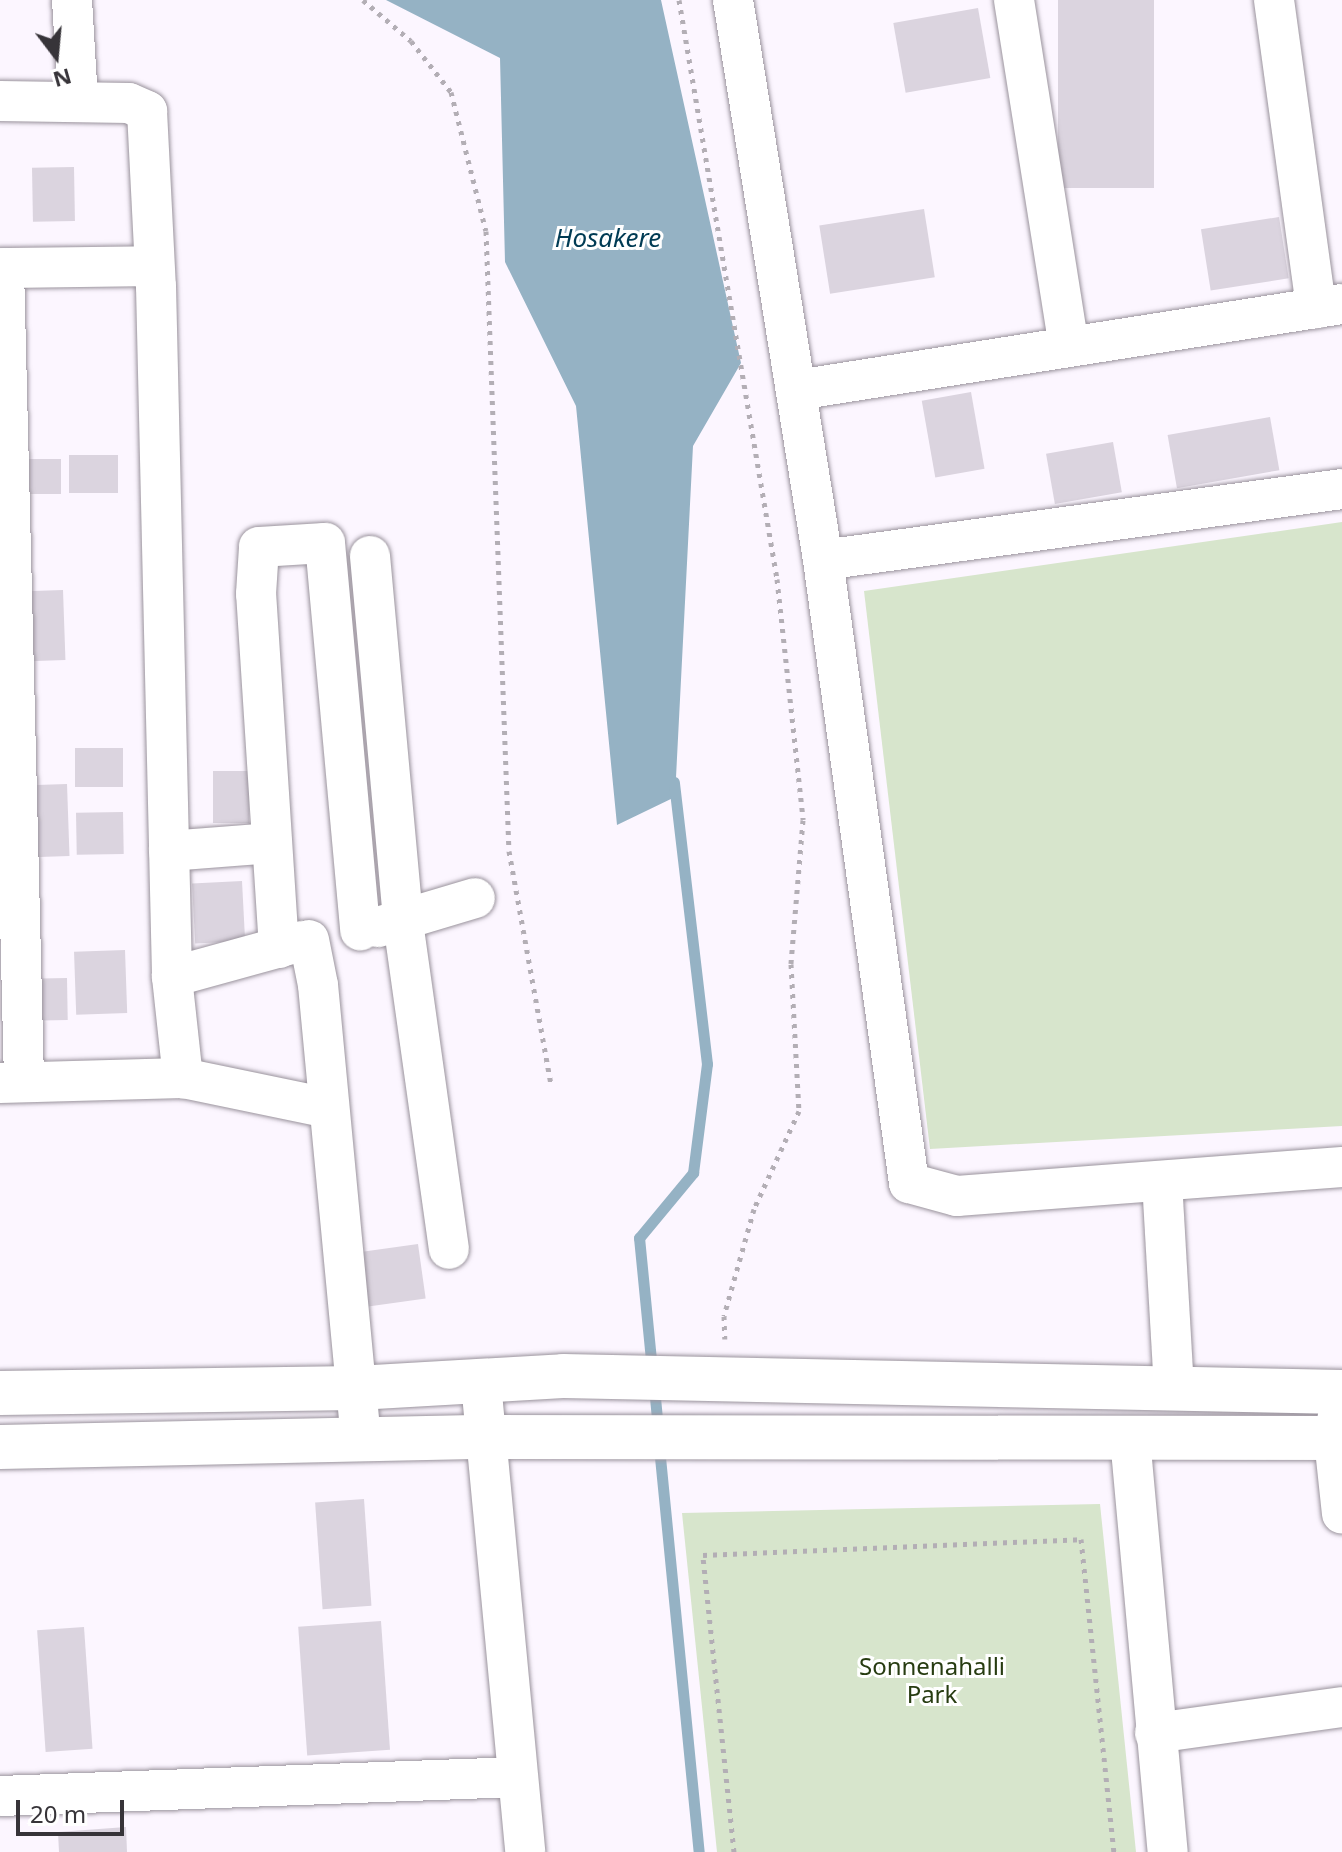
<!DOCTYPE html>
<style>
body{margin:0}
#map{position:relative;width:1342px;height:1852px;overflow:hidden;background:#fcf6ff;font-family:"Noto Sans",sans-serif}
div>[style]{position:absolute}
[style*='--x']{left:calc(var(--x)*1px);top:calc(var(--y)*1px);width:calc(var(--w)*1px);rotate:calc(var(--a)*1deg)}
.green>*{inset:0;background:#d7e5cc}
.water>*{inset:0;background:#95b2c4}
.stream>*{height:11px;margin:-5.5px;padding:0 5.5px;transform-origin:5.5px;border-radius:5.5px;background:#95b2c4}
.building>*{inset:0;background:#dbd4df;transform-origin:0 0}
.path>*{height:5px;margin-top:-2.5px;transform-origin:0;background:repeating-linear-gradient(90deg,#b3aeb5 0 4px,transparent 0 10px)}
.roads{filter:drop-shadow(0 0 2px #9a939d) drop-shadow(0 0 2px #9a939d)}
.street>*{height:40px;margin:-20px;padding:0 20px;transform-origin:20px;border-radius:20px;background:#fff}
.secondary>*{height:44px;margin:-22px;padding:0 22px;transform-origin:22px;border-radius:22px;background:#fff}
span{translate:-50% -50%;white-space:nowrap;text-align:center;line-height:1.15;-webkit-text-stroke:6px #fff;paint-order:stroke}
.park-label{font-size:24px;color:#273c11}
.water-label{font-size:26px;color:#003b54;font-style:italic}
.north{position:absolute;left:16px;top:16px;width:80px;height:80px;-webkit-text-stroke:6px #fff;paint-order:stroke;rotate:164deg;font-size:22px;font-weight:700;line-height:32px;text-align:center;color:#373439}
.north::after{content:'';display:block;margin:auto;width:28px;height:36px;background:#373439;clip-path:polygon(50% 0,100% 100%,50% 72%,0 100%)}
.scale{position:absolute;left:16px;top:1800px;width:108px;height:36px;box-sizing:border-box;border:4px solid #373439;border-top:0;padding-left:10px;font-size:24px;line-height:28px;white-space:nowrap;color:#373439;-webkit-text-stroke:6px #fff;paint-order:stroke}
</style>
<div id="map">
<div class="green">
<div style="clip-path:polygon(1342px 522px,1342px 1126px,930px 1149px,864px 591px)"></div>
<div style="clip-path:polygon(1100px 1504px,1136px 1852px,717px 1852px,682px 1513px)"></div>
</div>
<div class="water">
<div style="clip-path:polygon(386px 0,661px 0,741px 363px,693px 446px,675px 797px,617px 825px,576px 406px,505px 262px,500px 58px)"></div>
</div>
<div class="stream">
<div style="--x:652;--y:1370;--w:133;--a:-95.6"></div>
<div style="--x:639;--y:1238;--w:85;--a:-50.3"></div>
<div style="--x:693;--y:1173;--w:110;--a:-82.7"></div>
<div style="--x:707;--y:1064;--w:284;--a:-96.7"></div>
<div style="--x:654;--y:1387;--w:42;--a:84.6"></div>
<div style="--x:659;--y:1447;--w:407;--a:84.4"></div>
</div>
<div class="building">
<div style="left:1058px;top:0;width:96px;height:188px"></div>
<div style="left:978px;top:8px;width:71px;height:86px;rotate:80deg"></div>
<div style="left:74px;top:167px;width:54px;height:42px;rotate:89deg"></div>
<div style="left:924px;top:209px;width:69px;height:106px;rotate:81deg"></div>
<div style="left:1279px;top:217px;width:62px;height:79px;rotate:81deg"></div>
<div style="left:971px;top:392px;width:78px;height:50px;rotate:80deg"></div>
<div style="left:1270px;top:417px;width:54px;height:104px;rotate:80deg"></div>
<div style="left:1113px;top:442px;width:51px;height:68px;rotate:80deg"></div>
<div style="left:69px;top:455px;width:49px;height:38px"></div>
<div style="left:61px;top:459px;width:35px;height:47px;rotate:90deg"></div>
<div style="left:63px;top:590px;width:70px;height:45px;rotate:88deg"></div>
<div style="left:123px;top:748px;width:39px;height:48px;rotate:90deg"></div>
<div style="left:249px;top:771px;width:52px;height:36px;rotate:90deg"></div>
<div style="left:67px;top:784px;width:72px;height:46px;rotate:88deg"></div>
<div style="left:123px;top:812px;width:42px;height:47px;rotate:89deg"></div>
<div style="left:242px;top:881px;width:60px;height:50px;rotate:87deg"></div>
<div style="left:125px;top:950px;width:63px;height:51px;rotate:88deg"></div>
<div style="left:67px;top:978px;width:42px;height:39px;rotate:89deg"></div>
<div style="left:418px;top:1244px;width:55px;height:67px;rotate:82deg"></div>
<div style="left:364px;top:1499px;width:107px;height:49px;rotate:86deg"></div>
<div style="left:381px;top:1621px;width:129px;height:83px;rotate:86deg"></div>
<div style="left:84px;top:1627px;width:122px;height:47px;rotate:86deg"></div>
<div style="clip-path:polygon(126px 1827px,127px 1852px,59px 1852px,58px 1832px)"></div>
</div>
<div class="path">
<div style="--x:363;--y:0;--w:63;--a:40.5"></div>
<div style="--x:411;--y:41;--w:65;--a:51.9"></div>
<div style="--x:451;--y:92;--w:143;--a:75.9"></div>
<div style="--x:486;--y:231;--w:620;--a:87.88"></div>
<div style="--x:509;--y:851;--w:238;--a:79.8"></div>
<div style="--x:679;--y:0;--w:587;--a:80.39"></div>
<div style="--x:777;--y:579;--w:242;--a:83.8"></div>
<div style="--x:803;--y:820;--w:144;--a:94.8"></div>
<div style="--x:791;--y:964;--w:147;--a:86.9"></div>
<div style="--x:799;--y:1111;--w:108;--a:114.7"></div>
<div style="--x:754;--y:1209;--w:111;--a:105.7"></div>
<div style="--x:724;--y:1316;--w:23;--a:88"></div>
<div style="--x:734;--y:1852;--w:299;--a:-96"></div>
<div style="--x:703;--y:1555;--w:378;--a:-2.4"></div>
<div style="--x:1081;--y:1539;--w:315;--a:84"></div>
</div>
<div class="roads">
<div class="street">
<div style="--x:72;--y:0;--w:101;--a:86.6"></div>
<div style="--x:733;--y:0;--w:567;--a:80.87"></div>
<div style="--x:823;--y:560;--w:524;--a:-7.79"></div>
<div style="--x:1014;--y:0;--w:351;--a:81"></div>
<div style="--x:1274;--y:0;--w:311;--a:82.2"></div>
<div style="--x:0;--y:101;--w:129;--a:0.9"></div>
<div style="--x:129;--y:103;--w:20;--a:24"></div>
<div style="--x:147;--y:111;--w:175;--a:87.1"></div>
<div style="--x:156;--y:286;--w:691;--a:88.67"></div>
<div style="--x:172;--y:977;--w:102;--a:83.8"></div>
<div style="--x:0;--y:268;--w:154;--a:-0.7"></div>
<div style="--x:4;--y:268;--w:814;--a:88.59"></div>
<div style="--x:797;--y:390;--w:552;--a:-8.97"></div>
<div style="--x:370;--y:556;--w:367;--a:84.8"></div>
<div style="--x:403;--y:922;--w:330;--a:82"></div>
<div style="--x:823;--y:560;--w:629;--a:82.14"></div>
<div style="--x:909;--y:1183;--w:50;--a:15.2"></div>
<div style="--x:957;--y:1196;--w:386;--a:-4.3"></div>
<div style="--x:169;--y:851;--w:103;--a:-4.4"></div>
<div style="--x:378;--y:927;--w:101;--a:-16.6"></div>
<div style="--x:309;--y:940;--w:46;--a:78.7"></div>
<div style="--x:318;--y:985;--w:457;--a:84.6"></div>
<div style="--x:279;--y:948;--w:355;--a:-93.7"></div>
<div style="--x:256;--y:594;--w:47;--a:-86.3"></div>
<div style="--x:259;--y:547;--w:66;--a:-3.5"></div>
<div style="--x:325;--y:543;--w:389;--a:84.8"></div>
<div style="--x:172;--y:977;--w:136;--a:-15.4"></div>
<div style="--x:0;--y:1083;--w:183;--a:-1.6"></div>
<div style="--x:183;--y:1078;--w:148;--a:11.7"></div>
<div style="--x:1162;--y:1181;--w:207;--a:86.7"></div>
<div style="--x:481;--y:1383;--w:471;--a:84.6"></div>
<div style="--x:1342;--y:1392;--w:48;--a:99.7"></div>
<div style="--x:1334;--y:1439;--w:75;--a:83.9"></div>
<div style="--x:1130;--y:1438;--w:416;--a:84.8"></div>
<div style="--x:1155;--y:1733;--w:189;--a:-7.9"></div>
<div style="--x:0;--y:1796;--w:518;--a:-2.1"></div>
</div>
<div class="secondary">
<div style="--x:0;--y:1393;--w:357;--a:-0.8"></div>
<div style="--x:357;--y:1388;--w:206;--a:-3.3"></div>
<div style="--x:563;--y:1376;--w:779;--a:1.18"></div>
<div style="--x:0;--y:1447;--w:486;--a:-1.2"></div>
<div style="--x:486;--y:1437;--w:856;--a:0.07"></div>
</div>
</div>
<div class="park-label">
<span style="left:932px;top:1680px">Sonnenahalli<br>Park</span>
</div>
<div class="water-label">
<span style="left:608px;top:238px">Hosakere</span>
</div>
<div class="north">N</div>
<div class="scale">20 m</div>
</div>
